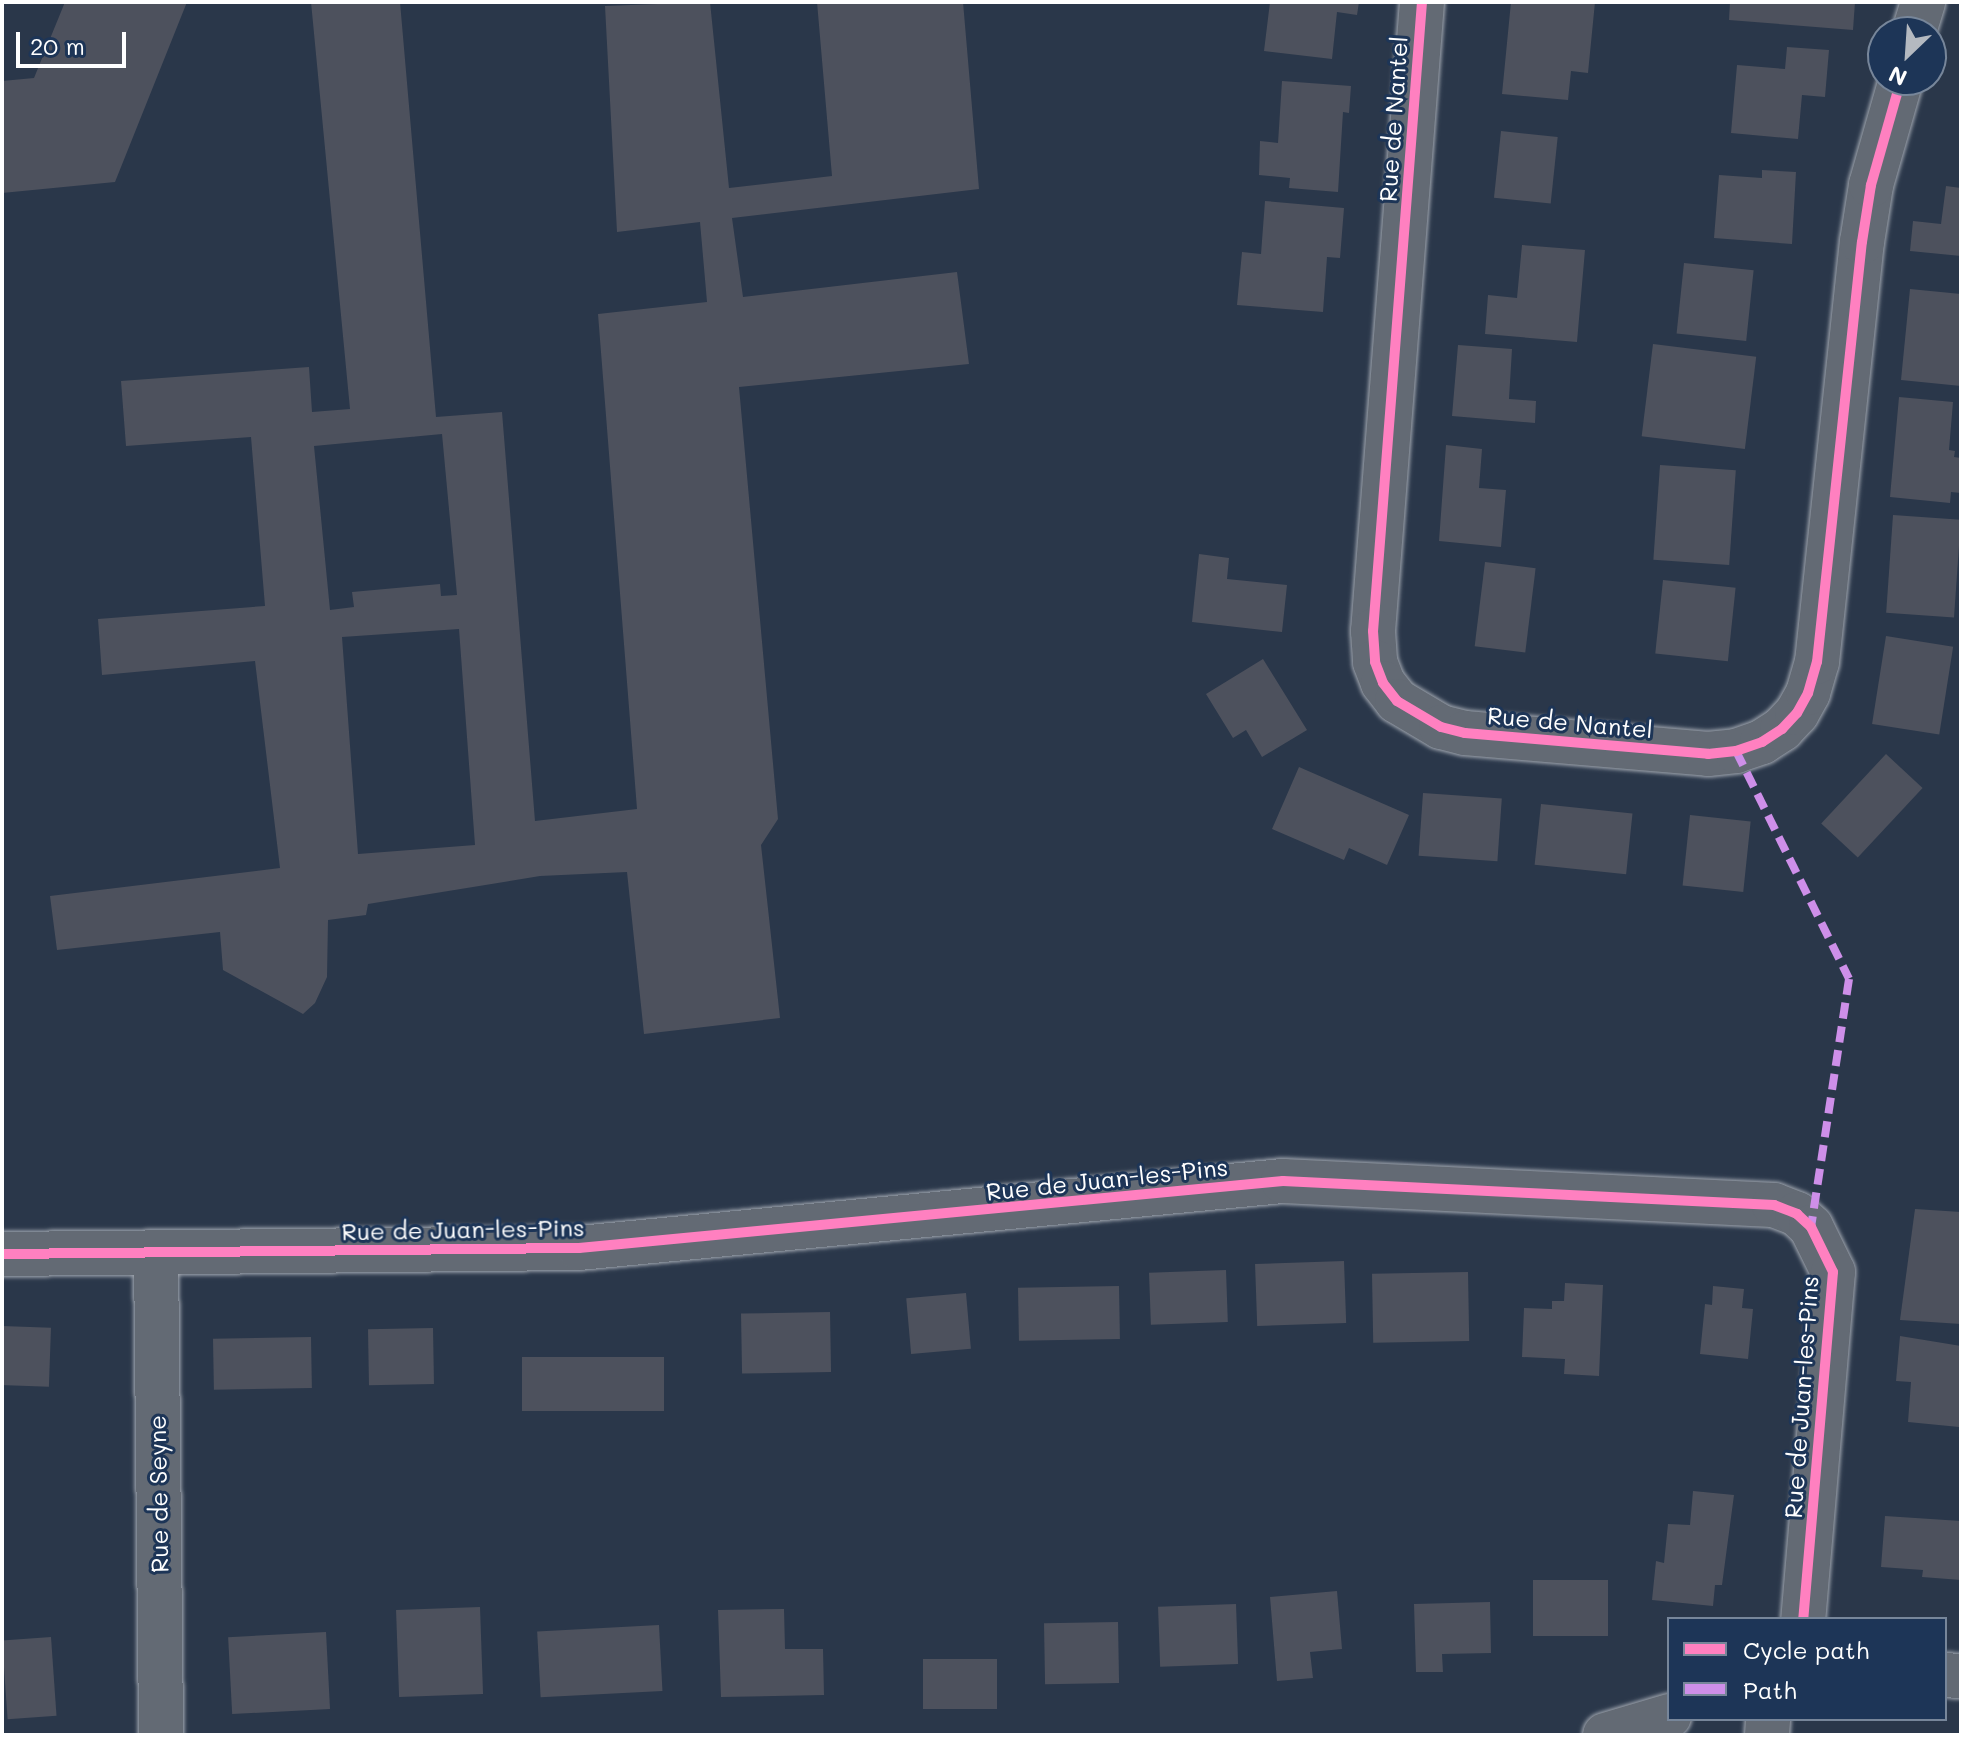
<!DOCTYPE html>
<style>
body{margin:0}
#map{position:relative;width:1963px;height:1737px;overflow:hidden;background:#2a374a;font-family:Mali,sans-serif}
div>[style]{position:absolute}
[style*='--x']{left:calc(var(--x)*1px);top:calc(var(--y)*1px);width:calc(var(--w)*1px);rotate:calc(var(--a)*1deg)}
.building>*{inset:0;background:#4d515d;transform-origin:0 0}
.roads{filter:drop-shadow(0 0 2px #9fa5ae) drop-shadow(0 0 2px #9fa5ae)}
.minor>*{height:44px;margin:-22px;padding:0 22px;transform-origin:22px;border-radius:22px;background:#636a74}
.quiet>*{height:8px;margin-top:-4px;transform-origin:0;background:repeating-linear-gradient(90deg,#ce8fe9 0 16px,transparent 0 24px)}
.cycleway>*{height:10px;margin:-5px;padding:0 5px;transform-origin:5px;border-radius:5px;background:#ff80c0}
span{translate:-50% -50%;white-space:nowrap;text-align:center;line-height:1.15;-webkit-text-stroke:6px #1d3557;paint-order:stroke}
.street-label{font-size:24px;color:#fff}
.frame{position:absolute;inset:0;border:4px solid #fff;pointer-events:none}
.legend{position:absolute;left:1667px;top:1617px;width:280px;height:104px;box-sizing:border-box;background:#1d3557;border:2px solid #77869a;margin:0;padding:10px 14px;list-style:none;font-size:24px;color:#fff}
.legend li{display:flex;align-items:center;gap:16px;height:40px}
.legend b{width:40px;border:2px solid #77869a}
.north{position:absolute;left:1867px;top:16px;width:80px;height:80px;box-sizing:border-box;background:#1d3557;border:2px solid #77869a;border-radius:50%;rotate:205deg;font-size:22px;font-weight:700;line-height:32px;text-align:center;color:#fff}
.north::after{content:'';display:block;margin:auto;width:28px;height:36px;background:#b4b9c0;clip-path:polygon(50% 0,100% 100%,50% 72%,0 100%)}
.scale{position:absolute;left:16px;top:32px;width:110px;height:36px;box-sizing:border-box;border:4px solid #fff;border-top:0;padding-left:10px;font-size:24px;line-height:28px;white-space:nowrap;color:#fff;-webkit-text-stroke:6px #1d3557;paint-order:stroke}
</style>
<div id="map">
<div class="building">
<div style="clip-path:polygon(65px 2px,187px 2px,115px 182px,2px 193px,2px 81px,34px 78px)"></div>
<div style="clip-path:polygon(evenodd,311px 2px,400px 2px,436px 417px,502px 412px,535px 821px,637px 809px,598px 314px,707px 302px,700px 222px,617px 232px,605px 6px,710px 2px,729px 188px,832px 176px,817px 2px,963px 2px,979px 189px,732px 218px,743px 297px,957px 272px,969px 364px,739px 387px,778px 819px,761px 845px,780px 1018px,644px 1034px,627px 872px,540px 876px,368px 904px,366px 915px,328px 920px,327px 977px,315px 1003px,303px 1014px,223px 970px,220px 932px,57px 950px,50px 896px,280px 868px,255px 661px,102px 675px,98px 619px,265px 606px,251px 437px,126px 446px,121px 381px,309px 367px,312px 412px,350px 409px,311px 2px,442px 434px,457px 595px,441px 596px,440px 584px,352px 592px,354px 607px,330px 610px,314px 446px,442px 434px,311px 2px,459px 629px,475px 845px,358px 854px,342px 637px,459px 629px)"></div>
<div style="clip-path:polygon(1270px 2px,1359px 2px,1357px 15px,1337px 12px,1332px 59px,1264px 51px)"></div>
<div style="clip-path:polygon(1511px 2px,1595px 2px,1588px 73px,1571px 71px,1568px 100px,1502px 94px)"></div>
<div style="clip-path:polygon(1730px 2px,1855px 2px,1853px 30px,1729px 20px)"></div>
<div style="clip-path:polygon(1787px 47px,1829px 50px,1825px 97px,1802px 95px,1798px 139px,1731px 133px,1737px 65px,1785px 69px)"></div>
<div style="clip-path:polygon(1282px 81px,1351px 86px,1349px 113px,1343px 112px,1338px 192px,1289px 188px,1290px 178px,1259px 175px,1260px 141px,1278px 143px)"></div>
<div style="left:1501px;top:131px;width:57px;height:67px;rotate:6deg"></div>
<div style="clip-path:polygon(1762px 170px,1796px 172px,1792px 244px,1714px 238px,1719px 175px,1762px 178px)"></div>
<div style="clip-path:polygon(1946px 186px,1961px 188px,1961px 256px,1910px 251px,1913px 221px,1941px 224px)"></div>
<div style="clip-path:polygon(1265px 201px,1344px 208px,1340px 258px,1327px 257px,1323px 312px,1237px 305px,1242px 252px,1261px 254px)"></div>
<div style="clip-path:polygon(1522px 245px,1585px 250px,1577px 342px,1485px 334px,1488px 295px,1517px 298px)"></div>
<div style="left:1684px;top:263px;width:70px;height:71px;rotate:6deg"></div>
<div style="clip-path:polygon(1910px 289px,1961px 294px,1961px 386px,1901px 380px)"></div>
<div style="left:1653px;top:344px;width:104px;height:93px;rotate:7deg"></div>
<div style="clip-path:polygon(1458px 345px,1512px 349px,1509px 399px,1536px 401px,1535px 423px,1452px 416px)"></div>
<div style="clip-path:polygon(1899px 397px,1953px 402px,1949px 450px,1955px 451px,1954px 457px,1961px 458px,1961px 493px,1951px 492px,1950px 503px,1890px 497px)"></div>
<div style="clip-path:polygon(1446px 445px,1482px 449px,1479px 488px,1506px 490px,1501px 547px,1439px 541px)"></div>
<div style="left:1660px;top:465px;width:76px;height:95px;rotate:4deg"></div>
<div style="left:1893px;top:515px;width:68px;height:98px;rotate:4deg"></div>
<div style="clip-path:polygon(1199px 554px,1229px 558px,1227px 579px,1287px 585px,1282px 632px,1192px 622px)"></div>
<div style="left:1485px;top:562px;width:51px;height:85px;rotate:7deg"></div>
<div style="left:1663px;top:580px;width:73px;height:74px;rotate:6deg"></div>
<div style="left:1886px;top:636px;width:68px;height:89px;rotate:9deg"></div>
<div style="clip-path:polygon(1263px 659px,1307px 730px,1262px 757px,1246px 730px,1233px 738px,1206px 694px)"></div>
<div style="left:1886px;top:754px;width:50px;height:95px;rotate:43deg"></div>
<div style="clip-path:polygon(1299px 767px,1409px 815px,1387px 865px,1349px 848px,1344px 860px,1272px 829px)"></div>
<div style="left:1423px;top:793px;width:79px;height:63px;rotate:4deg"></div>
<div style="left:1541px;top:804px;width:92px;height:61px;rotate:6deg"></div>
<div style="left:1690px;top:815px;width:61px;height:71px;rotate:6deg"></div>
<div style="clip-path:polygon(1915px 1209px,1961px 1212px,1961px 1324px,1900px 1320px)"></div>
<div style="left:1344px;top:1261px;width:62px;height:89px;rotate:88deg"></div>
<div style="left:1226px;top:1270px;width:52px;height:77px;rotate:88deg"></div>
<div style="left:1468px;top:1272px;width:69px;height:96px;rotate:89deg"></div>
<div style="clip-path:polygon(1565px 1283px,1603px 1285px,1599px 1376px,1564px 1374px,1565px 1359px,1522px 1357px,1524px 1308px,1552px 1309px,1552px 1301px,1564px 1301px)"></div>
<div style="left:1119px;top:1286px;width:53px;height:101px;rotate:89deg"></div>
<div style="clip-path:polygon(1713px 1286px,1744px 1289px,1742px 1308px,1753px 1309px,1748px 1359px,1700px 1354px,1705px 1304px,1712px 1305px)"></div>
<div style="left:966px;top:1293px;width:56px;height:60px;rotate:85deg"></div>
<div style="left:830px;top:1312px;width:60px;height:89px;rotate:89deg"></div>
<div style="left:2px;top:1326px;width:49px;height:59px;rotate:2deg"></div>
<div style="left:433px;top:1328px;width:56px;height:65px;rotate:89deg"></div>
<div style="clip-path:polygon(1900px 1336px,1961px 1346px,1959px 1427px,1908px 1422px,1911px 1382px,1896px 1381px)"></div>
<div style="left:311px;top:1337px;width:51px;height:98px;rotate:89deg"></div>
<div style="left:522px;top:1357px;width:142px;height:54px"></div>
<div style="clip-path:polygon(1693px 1491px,1734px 1495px,1722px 1585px,1715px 1585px,1713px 1606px,1652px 1600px,1656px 1561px,1664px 1563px,1668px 1524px,1690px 1525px)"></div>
<div style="clip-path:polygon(1885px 1516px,1961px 1521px,1961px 1580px,1922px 1577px,1923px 1570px,1881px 1567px)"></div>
<div style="left:1533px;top:1580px;width:75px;height:56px"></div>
<div style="clip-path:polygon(1337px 1591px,1342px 1649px,1310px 1652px,1313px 1678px,1277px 1681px,1270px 1597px)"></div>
<div style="clip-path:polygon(1490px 1602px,1491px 1653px,1442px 1654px,1443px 1672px,1416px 1672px,1414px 1604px)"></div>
<div style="left:1236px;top:1604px;width:60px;height:78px;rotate:88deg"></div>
<div style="left:480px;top:1607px;width:87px;height:84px;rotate:88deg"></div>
<div style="clip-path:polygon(784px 1609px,785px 1649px,823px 1649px,824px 1695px,721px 1697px,718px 1610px)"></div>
<div style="left:1118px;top:1622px;width:61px;height:74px;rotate:89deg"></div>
<div style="left:659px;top:1625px;width:66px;height:122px;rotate:87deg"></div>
<div style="left:326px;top:1632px;width:77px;height:98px;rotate:87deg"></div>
<div style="left:51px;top:1637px;width:79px;height:49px;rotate:86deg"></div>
<div style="left:923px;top:1659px;width:74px;height:50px"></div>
</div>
<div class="roads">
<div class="minor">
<div style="--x:1422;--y:2;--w:631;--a:94.45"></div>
<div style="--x:1373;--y:631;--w:31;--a:86"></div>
<div style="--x:1375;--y:662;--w:22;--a:69"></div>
<div style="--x:1383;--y:683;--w:23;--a:52"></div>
<div style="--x:1397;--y:701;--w:51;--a:30.6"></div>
<div style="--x:1441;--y:727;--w:25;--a:14"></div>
<div style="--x:1465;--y:733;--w:244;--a:4.9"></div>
<div style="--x:1708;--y:754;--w:28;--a:-6"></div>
<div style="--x:1736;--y:751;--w:28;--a:-19"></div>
<div style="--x:1762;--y:742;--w:24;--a:-33"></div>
<div style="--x:1782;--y:729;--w:22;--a:-47"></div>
<div style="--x:1797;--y:713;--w:23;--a:-61"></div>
<div style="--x:1808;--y:693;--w:32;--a:-74"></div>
<div style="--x:1817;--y:662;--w:422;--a:-83.9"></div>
<div style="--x:1862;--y:242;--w:58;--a:-81"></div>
<div style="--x:1871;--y:185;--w:109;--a:-74.1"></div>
<div style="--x:1914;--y:32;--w:31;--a:-73"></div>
<div style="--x:156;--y:1252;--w:483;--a:89.4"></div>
<div style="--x:2;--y:1254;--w:577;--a:-0.6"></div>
<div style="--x:579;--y:1248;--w:707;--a:-5.44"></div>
<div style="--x:1283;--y:1181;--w:492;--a:2.8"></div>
<div style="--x:1774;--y:1205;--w:25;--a:21"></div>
<div style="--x:1797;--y:1214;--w:19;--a:43"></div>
<div style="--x:1811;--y:1227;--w:50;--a:63.9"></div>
<div style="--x:1833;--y:1272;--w:348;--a:94.9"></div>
<div style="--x:1945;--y:1675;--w:16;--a:4"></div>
<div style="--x:1605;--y:1735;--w:67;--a:-16.5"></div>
<div style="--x:1767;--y:1735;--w:16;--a:-86"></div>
</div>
</div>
<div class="quiet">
<div style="--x:1736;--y:751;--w:254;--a:63.6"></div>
<div style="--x:1849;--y:979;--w:251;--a:98.7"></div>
</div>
<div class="cycleway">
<div style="--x:1422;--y:2;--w:631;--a:94.45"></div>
<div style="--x:1373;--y:631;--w:31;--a:86"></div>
<div style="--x:1375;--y:662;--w:22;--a:69"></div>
<div style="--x:1383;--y:683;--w:23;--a:52"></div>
<div style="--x:1397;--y:701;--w:51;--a:30.6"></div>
<div style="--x:1441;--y:727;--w:25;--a:14"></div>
<div style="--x:1465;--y:733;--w:244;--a:4.9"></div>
<div style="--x:1708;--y:754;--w:28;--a:-6"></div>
<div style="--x:1736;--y:751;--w:28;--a:-19"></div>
<div style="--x:1762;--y:742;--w:24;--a:-33"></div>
<div style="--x:1782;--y:729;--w:22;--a:-47"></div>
<div style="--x:1797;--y:713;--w:23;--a:-61"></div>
<div style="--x:1808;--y:693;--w:32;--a:-74"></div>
<div style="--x:1817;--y:662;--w:422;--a:-83.9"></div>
<div style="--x:1862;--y:242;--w:58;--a:-81"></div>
<div style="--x:1871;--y:185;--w:109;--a:-74.1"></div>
<div style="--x:2;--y:1254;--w:577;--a:-0.6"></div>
<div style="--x:579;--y:1248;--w:707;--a:-5.44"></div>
<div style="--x:1283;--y:1181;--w:492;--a:2.8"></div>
<div style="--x:1774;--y:1205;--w:25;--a:21"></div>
<div style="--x:1797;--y:1214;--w:19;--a:43"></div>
<div style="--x:1811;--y:1227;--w:50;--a:63.9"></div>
<div style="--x:1833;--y:1272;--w:348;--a:94.9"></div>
</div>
<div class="street-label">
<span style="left:1393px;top:119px;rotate:-86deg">Rue de Nantel</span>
<span style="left:1570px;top:722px;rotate:5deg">Rue de Nantel</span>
<span style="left:1107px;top:1179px;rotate:-6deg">Rue de Juan-les-Pins</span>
<span style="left:463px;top:1229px;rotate:-1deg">Rue de Juan-les-Pins</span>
<span style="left:1801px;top:1397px;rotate:-86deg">Rue de Juan-les-Pins</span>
<span style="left:158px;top:1494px;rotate:-91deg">Rue de Seyne</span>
</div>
<div class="frame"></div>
<ul class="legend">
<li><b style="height:10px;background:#ff80c0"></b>Cycle path</li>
<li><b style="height:10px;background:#ce8fe9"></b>Path</li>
</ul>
<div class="north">N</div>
<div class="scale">20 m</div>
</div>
